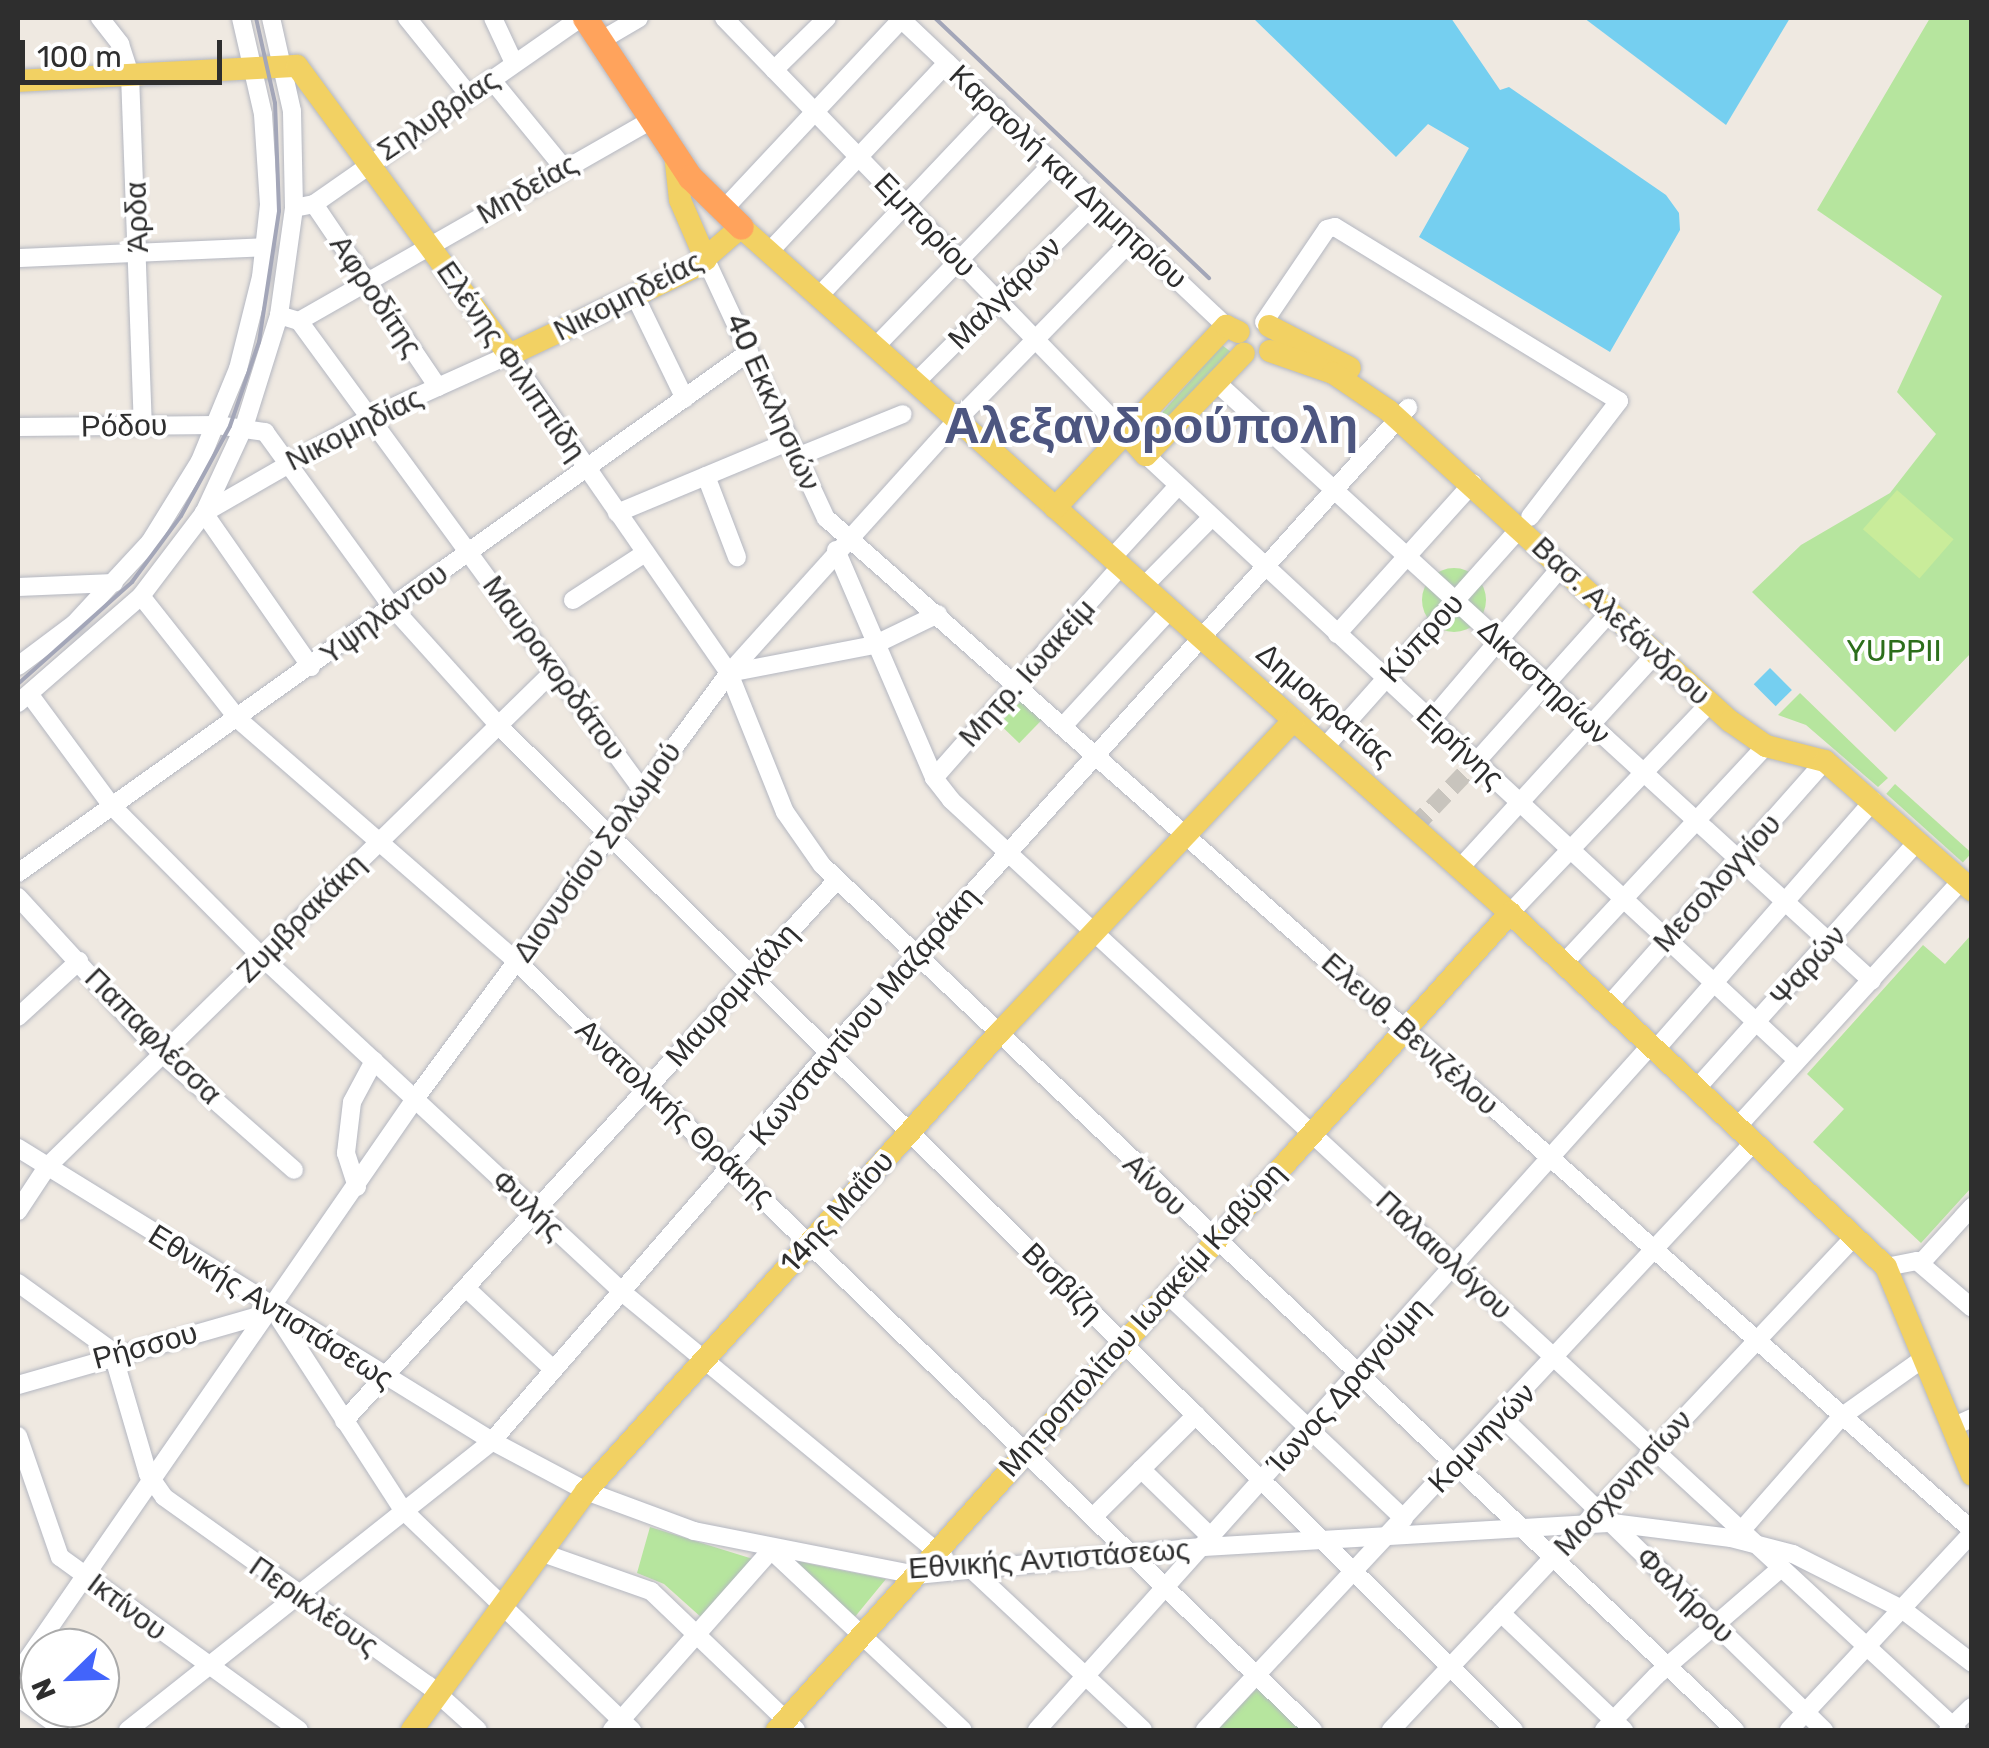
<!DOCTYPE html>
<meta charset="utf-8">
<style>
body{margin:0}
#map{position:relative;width:1989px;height:1748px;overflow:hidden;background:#efe9e1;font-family:Rubik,sans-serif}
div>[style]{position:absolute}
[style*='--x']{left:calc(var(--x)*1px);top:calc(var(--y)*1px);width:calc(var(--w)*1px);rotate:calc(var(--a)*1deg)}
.green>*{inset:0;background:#b6e59e;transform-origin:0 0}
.round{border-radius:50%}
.pitch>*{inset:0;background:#c9ec9a;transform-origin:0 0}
.water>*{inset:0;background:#75cff0;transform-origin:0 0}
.minor-tunnel>*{height:18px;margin-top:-9px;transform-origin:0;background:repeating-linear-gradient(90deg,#c8c4bd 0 18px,transparent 0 27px)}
.roads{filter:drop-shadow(0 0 2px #b4b7c1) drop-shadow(0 0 2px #b4b7c1)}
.minor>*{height:18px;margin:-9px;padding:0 9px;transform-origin:9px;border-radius:9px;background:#fff}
.major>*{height:22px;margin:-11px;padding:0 11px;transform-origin:11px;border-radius:11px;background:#f2d163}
.highway>*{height:25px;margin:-12.5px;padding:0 12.5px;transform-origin:12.5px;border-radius:12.5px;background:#ffa35c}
.rail>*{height:4px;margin:-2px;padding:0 2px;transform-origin:2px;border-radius:2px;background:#a3a6b8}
span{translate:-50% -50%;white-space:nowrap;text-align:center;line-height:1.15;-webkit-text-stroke:8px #fff;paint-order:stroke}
.street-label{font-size:30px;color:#2e2e2e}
.park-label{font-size:30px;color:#2c6e1b}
.town-label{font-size:50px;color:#4d5680;font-weight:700}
.frame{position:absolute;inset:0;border:20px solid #2e2e2e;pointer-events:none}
.north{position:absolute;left:20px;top:1628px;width:100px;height:100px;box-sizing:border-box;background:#fff;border:2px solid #ababab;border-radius:50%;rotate:247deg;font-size:28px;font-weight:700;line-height:40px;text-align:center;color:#2e2e2e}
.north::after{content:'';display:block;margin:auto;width:35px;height:45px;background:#4264fb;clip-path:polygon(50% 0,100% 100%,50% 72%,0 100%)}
.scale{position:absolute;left:20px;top:40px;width:202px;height:45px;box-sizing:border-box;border:5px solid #2e2e2e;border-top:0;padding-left:12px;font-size:30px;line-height:35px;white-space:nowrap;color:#2e2e2e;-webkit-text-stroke:8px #fff;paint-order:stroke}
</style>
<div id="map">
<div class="green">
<div style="clip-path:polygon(1930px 18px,1971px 18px,1971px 653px,1895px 732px,1752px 592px,1801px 545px,1890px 493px,1936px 434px,1897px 392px,1942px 296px,1817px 210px)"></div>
<div style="clip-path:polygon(1222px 345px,1231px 352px,1153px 434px,1145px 432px)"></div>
<div class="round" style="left:1422px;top:568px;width:64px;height:64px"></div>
<div style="clip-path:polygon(1800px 693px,1888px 778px,1878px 787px,1806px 725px,1778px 715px)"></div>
<div style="left:1022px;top:700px;width:28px;height:33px;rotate:44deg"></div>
<div style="left:1895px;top:784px;width:103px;height:13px;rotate:42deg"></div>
<div style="clip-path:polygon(1971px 935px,1971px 1188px,1921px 1243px,1813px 1142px,1844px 1109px,1807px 1074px,1923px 945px,1945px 964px)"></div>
<div style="clip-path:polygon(650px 1527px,753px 1559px,702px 1618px,664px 1584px,637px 1573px)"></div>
<div style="clip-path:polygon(789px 1559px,815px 1565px,886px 1579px,854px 1618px)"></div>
<div style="clip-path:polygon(1258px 1687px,1302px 1730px,1217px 1730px)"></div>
</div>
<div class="pitch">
<div style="left:1897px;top:490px;width:75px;height:52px;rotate:41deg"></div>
</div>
<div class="water">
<div style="clip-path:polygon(1253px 18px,1451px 18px,1500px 90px,1509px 87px,1666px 195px,1679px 213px,1680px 230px,1610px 352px,1419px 237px,1469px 148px,1428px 124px,1396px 157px)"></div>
<div style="clip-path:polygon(1584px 18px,1790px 18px,1726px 125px)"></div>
<div style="left:1770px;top:668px;width:31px;height:23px;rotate:45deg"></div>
</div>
<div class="minor-tunnel">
<div style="--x:1414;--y:827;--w:90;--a:-46.4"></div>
</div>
<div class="roads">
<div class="minor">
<div style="--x:100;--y:18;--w:33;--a:52"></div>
<div style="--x:120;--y:44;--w:33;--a:72"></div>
<div style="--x:130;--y:75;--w:350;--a:87.9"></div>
<div style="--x:407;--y:18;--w:99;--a:51.2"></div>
<div style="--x:493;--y:18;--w:50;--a:65"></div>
<div style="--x:724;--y:18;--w:576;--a:45.91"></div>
<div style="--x:900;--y:18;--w:448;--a:43.4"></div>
<div style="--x:600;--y:41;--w:45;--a:-30.5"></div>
<div style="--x:774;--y:70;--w:74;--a:-44.5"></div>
<div style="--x:491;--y:79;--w:114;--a:50.7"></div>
<div style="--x:314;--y:204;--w:221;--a:55.9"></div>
<div style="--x:294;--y:208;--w:20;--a:-11"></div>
<div style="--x:314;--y:204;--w:325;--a:-34.9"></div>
<div style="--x:723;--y:210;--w:262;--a:-46.9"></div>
<div style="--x:769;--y:252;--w:260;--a:-46.7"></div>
<div style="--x:18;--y:258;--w:248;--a:-2.5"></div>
<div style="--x:706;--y:260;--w:285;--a:65.1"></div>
<div style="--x:826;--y:518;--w:1529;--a:41.45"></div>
<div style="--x:635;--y:296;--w:114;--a:64.1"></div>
<div style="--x:819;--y:296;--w:259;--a:-46.6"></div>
<div style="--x:279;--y:315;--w:21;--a:17"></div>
<div style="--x:299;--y:321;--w:582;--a:53.8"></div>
<div style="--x:299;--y:321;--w:406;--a:-29.7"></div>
<div style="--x:1264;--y:322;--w:112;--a:-55.9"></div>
<div style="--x:1327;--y:229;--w:8;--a:-14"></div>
<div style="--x:1335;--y:227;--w:333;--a:31.5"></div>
<div style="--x:1619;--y:401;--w:146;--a:127.5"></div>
<div style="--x:875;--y:347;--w:257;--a:-45.9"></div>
<div style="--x:1216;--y:382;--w:888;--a:42.4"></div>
<div style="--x:915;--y:383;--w:256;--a:-45"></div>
<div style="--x:18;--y:427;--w:199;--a:-0.6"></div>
<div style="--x:217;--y:425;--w:49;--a:8.3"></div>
<div style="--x:265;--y:432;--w:216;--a:54"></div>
<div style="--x:392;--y:607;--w:163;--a:48"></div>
<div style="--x:501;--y:728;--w:1425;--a:44.69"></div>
<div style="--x:1146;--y:455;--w:889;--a:42.9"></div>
<div style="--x:797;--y:457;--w:114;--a:-22.1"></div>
<div style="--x:706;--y:476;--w:87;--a:69.1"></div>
<div style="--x:617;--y:513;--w:187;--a:-22.6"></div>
<div style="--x:836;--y:550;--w:248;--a:66.7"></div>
<div style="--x:934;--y:778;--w:28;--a:52"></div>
<div style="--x:951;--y:800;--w:1370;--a:42.75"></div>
<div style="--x:1111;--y:559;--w:99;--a:-47.5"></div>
<div style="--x:18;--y:587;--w:96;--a:-2.4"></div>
<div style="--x:1143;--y:587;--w:98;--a:-45.4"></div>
<div style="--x:141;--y:596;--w:158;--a:51.7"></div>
<div style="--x:239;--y:720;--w:369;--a:41"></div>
<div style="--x:517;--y:962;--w:1106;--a:43.97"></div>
<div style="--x:573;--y:600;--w:86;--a:-33.1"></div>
<div style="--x:1337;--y:634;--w:203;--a:-48"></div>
<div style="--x:18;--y:666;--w:70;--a:-36.9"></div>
<div style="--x:74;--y:624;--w:112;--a:-47.2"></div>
<div style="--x:150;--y:542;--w:95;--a:-58.3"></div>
<div style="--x:200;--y:461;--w:100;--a:-67.6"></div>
<div style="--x:238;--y:369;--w:95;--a:-76"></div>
<div style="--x:261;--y:277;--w:72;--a:-83.7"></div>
<div style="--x:269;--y:205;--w:91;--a:-93.8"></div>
<div style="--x:263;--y:114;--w:98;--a:-102.9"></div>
<div style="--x:311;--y:667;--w:188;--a:-124.8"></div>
<div style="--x:204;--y:513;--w:193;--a:-29.9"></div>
<div style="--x:371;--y:417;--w:151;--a:-24.2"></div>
<div style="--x:509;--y:355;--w:387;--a:55.3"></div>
<div style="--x:729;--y:673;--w:150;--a:68.1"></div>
<div style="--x:785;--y:812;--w:65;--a:55.1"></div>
<div style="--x:822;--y:865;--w:1258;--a:43.45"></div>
<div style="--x:729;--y:673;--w:148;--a:-10.9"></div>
<div style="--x:874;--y:645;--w:71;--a:-25.8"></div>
<div style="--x:30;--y:695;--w:137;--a:53.6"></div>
<div style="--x:111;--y:805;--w:216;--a:45.2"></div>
<div style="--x:263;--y:958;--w:490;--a:42.9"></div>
<div style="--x:622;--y:1292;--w:418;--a:39.5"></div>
<div style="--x:18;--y:703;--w:163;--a:-41"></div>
<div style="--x:141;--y:596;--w:104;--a:-52.8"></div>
<div style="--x:204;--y:513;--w:95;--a:-65.1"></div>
<div style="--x:244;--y:427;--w:117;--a:-72.6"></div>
<div style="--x:279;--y:315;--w:108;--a:-82"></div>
<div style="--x:294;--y:208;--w:97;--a:-91.2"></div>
<div style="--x:292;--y:111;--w:95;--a:-102.7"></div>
<div style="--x:1431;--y:720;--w:202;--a:-49.6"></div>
<div style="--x:1065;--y:724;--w:154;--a:-47.4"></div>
<div style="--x:1324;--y:748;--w:295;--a:-48.3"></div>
<div style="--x:1476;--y:762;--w:203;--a:-48.2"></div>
<div style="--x:934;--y:778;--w:281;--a:-48.6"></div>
<div style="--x:1460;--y:868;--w:291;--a:-47.6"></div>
<div style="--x:18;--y:873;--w:898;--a:-35.48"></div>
<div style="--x:18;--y:897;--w:212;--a:47.5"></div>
<div style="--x:161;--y:1053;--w:177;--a:41.3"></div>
<div style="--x:1510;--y:913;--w:290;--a:-46.4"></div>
<div style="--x:1564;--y:963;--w:296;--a:-47.1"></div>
<div style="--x:1609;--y:1005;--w:326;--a:-48.5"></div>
<div style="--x:18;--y:1017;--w:83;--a:-42.6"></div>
<div style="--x:1656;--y:1049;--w:330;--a:-48.8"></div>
<div style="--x:1697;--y:1088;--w:330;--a:-48.2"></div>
<div style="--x:1738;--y:1126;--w:331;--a:-47.7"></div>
<div style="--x:18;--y:1148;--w:557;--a:31.72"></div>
<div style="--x:492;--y:1441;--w:106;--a:28"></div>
<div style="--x:586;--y:1491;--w:115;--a:20.3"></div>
<div style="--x:694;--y:1531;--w:226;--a:11.2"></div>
<div style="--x:916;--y:1575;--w:289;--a:-5.6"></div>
<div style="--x:1204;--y:1547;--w:409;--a:-3.4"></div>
<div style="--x:1612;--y:1523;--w:120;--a:7.2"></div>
<div style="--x:1731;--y:1538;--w:64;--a:14.5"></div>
<div style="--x:1793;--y:1554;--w:122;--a:26.8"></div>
<div style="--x:1902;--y:1609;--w:88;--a:37.6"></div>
<div style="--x:357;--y:1187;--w:36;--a:-108"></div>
<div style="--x:346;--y:1153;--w:51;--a:-83.3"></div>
<div style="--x:352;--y:1102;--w:47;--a:-61.8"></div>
<div style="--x:18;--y:1211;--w:53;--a:-56.6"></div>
<div style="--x:47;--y:1167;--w:712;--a:-44.37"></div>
<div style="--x:1921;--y:1263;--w:76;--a:-47.7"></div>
<div style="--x:1886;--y:1267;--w:32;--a:-11"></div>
<div style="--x:1917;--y:1261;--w:72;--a:40.5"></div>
<div style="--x:18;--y:1283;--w:116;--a:35.9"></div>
<div style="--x:112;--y:1351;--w:128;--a:73.7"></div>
<div style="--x:148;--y:1474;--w:28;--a:55"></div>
<div style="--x:164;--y:1497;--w:324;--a:35.5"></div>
<div style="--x:428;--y:1685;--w:67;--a:42"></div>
<div style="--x:466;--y:1288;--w:119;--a:43"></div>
<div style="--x:1166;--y:1293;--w:328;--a:43.5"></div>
<div style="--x:280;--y:1320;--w:226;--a:57.1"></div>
<div style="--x:403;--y:1510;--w:318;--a:43.9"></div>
<div style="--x:18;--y:1385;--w:265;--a:-16"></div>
<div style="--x:1503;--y:1418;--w:448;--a:44.2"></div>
<div style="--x:344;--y:1421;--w:732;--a:-47.66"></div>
<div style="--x:1952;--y:1427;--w:22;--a:-24"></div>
<div style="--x:18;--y:1436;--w:128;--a:70.9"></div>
<div style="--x:60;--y:1557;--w:295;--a:35.9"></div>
<div style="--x:1141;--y:1469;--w:99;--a:44.2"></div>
<div style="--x:1094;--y:1516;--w:144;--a:-44.7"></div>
<div style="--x:1740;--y:1532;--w:153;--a:-48.7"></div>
<div style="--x:1841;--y:1417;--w:102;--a:-35.4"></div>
<div style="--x:540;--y:1552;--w:118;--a:19.4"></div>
<div style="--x:651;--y:1591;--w:201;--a:43.8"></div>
<div style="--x:969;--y:1567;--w:238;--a:43.1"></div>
<div style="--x:1501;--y:1613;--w:170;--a:43.6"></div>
<div style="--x:18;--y:1673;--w:698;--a:-55.33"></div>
<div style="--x:415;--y:1099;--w:529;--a:-53.61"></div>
<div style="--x:729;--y:673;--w:341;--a:-48"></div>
<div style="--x:957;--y:420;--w:254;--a:-45.8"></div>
<div style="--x:18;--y:1697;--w:57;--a:35.7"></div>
<div style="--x:128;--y:1730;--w:465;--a:-38.4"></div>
<div style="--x:492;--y:1441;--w:516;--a:-49.09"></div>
<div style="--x:830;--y:1051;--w:865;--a:-48.05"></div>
<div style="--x:612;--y:1730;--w:240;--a:-48.5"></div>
<div style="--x:771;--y:1550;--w:263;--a:43.2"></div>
<div style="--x:1037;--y:1730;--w:920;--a:-48.13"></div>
<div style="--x:1205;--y:1730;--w:804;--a:-46.96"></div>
<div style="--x:1391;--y:1730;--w:678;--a:-46.79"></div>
<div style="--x:1604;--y:1730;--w:75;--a:-46.1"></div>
<div style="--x:1656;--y:1676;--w:165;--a:-40.8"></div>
<div style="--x:1789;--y:1730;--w:269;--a:-47.1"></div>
<div style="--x:1948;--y:1730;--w:33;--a:-44"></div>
</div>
<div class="major">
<div style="--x:18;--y:81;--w:279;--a:-3.1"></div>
<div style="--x:297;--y:66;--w:358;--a:53.7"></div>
<div style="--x:509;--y:355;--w:206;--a:-25.3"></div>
<div style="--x:695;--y:267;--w:61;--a:-41"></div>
<div style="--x:741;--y:227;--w:1031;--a:41.74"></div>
<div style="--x:1510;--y:913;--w:516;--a:43.27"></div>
<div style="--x:1886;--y:1267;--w:225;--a:67.5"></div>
<div style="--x:675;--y:154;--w:46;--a:83.8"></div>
<div style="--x:680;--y:200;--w:65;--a:66.6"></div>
<div style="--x:1269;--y:326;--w:91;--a:27.4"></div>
<div style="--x:1270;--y:351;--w:67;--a:19.2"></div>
<div style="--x:1333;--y:373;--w:68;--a:34.2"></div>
<div style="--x:1389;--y:411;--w:461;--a:42.3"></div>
<div style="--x:1730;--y:721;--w:44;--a:34.8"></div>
<div style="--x:1766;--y:746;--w:61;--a:14.3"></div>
<div style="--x:1825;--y:761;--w:196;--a:41.3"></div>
<div style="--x:1125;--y:432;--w:31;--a:48"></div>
<div style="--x:1146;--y:455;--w:141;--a:-46.1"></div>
<div style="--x:1055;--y:508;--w:250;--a:-46.8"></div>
<div style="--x:1226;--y:326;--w:14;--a:25"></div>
<div style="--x:412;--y:1730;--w:296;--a:-53.9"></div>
<div style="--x:586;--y:1491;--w:617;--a:-47.96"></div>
<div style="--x:999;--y:1033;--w:429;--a:-46.7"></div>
<div style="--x:777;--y:1730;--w:1098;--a:-48.1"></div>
</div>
<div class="highway">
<div style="--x:585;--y:18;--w:191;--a:56.6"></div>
<div style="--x:690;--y:177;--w:71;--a:44.4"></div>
</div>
</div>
<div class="rail">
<div style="--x:935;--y:18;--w:378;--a:43.5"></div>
<div style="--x:18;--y:684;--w:153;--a:-41.8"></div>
<div style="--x:132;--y:582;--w:82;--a:-53.4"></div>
<div style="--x:181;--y:516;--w:102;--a:-61.4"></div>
<div style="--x:230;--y:426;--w:89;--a:-71"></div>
<div style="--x:259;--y:342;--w:133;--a:-81.3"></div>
<div style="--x:279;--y:211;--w:108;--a:-92.1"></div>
<div style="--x:275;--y:103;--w:87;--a:-102.6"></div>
</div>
<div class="street-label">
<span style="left:438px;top:115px;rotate:-34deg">Σηλυβρίας</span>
<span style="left:1068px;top:177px;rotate:43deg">Καραολή και Δημητρίου</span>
<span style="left:527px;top:189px;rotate:-30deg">Μηδείας</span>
<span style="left:137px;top:217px;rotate:-92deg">Άρδα</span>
<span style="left:925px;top:225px;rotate:46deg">Εμπορίου</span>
<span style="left:1005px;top:293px;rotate:-45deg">Μαλγάρων</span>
<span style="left:376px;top:296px;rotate:56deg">Αφροδίτης</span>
<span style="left:628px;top:296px;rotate:-27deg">Νικομηδείας</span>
<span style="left:511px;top:361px;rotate:55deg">Ελένης Φιλιππίδη</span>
<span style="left:773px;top:402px;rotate:66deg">40 Εκκλησιών</span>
<span style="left:124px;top:426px;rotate:-1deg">Ρόδου</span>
<span style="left:354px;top:429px;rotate:-27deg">Νικομηδίας</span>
<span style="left:384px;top:614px;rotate:-36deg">Υψηλάντου</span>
<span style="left:1621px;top:621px;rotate:43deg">Βασ. Αλεξάνδρου</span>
<span style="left:1422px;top:638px;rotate:-48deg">Κύπρου</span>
<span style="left:554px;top:668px;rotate:54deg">Μαυροκορδάτου</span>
<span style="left:1027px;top:673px;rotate:-48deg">Μητρ. Ιωακείμ</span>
<span style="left:1544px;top:682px;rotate:43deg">Δικαστηρίων</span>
<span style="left:1325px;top:705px;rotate:41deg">Δημοκρατίας</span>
<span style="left:1460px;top:747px;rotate:43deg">Ειρήνης</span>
<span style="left:597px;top:852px;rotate:-54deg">Διονυσίου Σολωμού</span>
<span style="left:1717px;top:883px;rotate:-48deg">Μεσολογγίου</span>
<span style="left:301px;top:918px;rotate:-45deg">Ζυμβρακάκη</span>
<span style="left:1808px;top:966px;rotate:-48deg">Ψαρών</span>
<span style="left:732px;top:995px;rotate:-48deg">Μαυρομιχάλη</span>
<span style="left:864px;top:1016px;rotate:-49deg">Κωνσταντίνου Μαζαράκη</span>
<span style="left:1410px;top:1034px;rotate:42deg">Ελευθ. Βενιζέλου</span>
<span style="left:153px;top:1036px;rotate:45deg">Παπαφλέσσα</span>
<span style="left:675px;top:1113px;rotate:43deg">Ανατολικής Θράκης</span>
<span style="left:1155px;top:1185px;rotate:44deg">Αίνου</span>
<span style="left:528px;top:1205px;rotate:43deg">Φυλής</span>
<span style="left:837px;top:1212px;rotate:-48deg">14ης Μαΐου</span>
<span style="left:1444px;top:1255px;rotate:43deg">Παλαιολόγου</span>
<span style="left:1062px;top:1283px;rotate:45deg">Βισβίζη</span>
<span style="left:271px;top:1307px;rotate:32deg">Εθνικής Αντιστάσεως</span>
<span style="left:1142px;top:1320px;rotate:-48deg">Μητροπολίτου Ιωακείμ Καβύρη</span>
<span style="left:145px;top:1346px;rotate:-15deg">Ρήσσου</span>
<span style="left:1348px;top:1386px;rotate:-48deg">Ίωνος Δραγούμη</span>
<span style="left:1482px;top:1438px;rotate:-46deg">Κομνηνών</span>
<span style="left:1623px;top:1483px;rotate:-47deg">Μοσχονησίων</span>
<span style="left:1049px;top:1559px;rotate:-4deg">Εθνικής Αντιστάσεως</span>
<span style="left:1685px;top:1595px;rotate:44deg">Φαλήρου</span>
<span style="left:314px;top:1606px;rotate:35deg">Περικλέους</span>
<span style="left:127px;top:1607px;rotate:37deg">Ικτίνου</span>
</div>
<div class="park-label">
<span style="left:1894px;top:651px">YUPPII</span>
</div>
<div class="town-label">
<span style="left:1151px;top:427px">Αλεξανδρούπολη</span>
</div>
<div class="frame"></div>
<div class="north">N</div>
<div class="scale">100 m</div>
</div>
